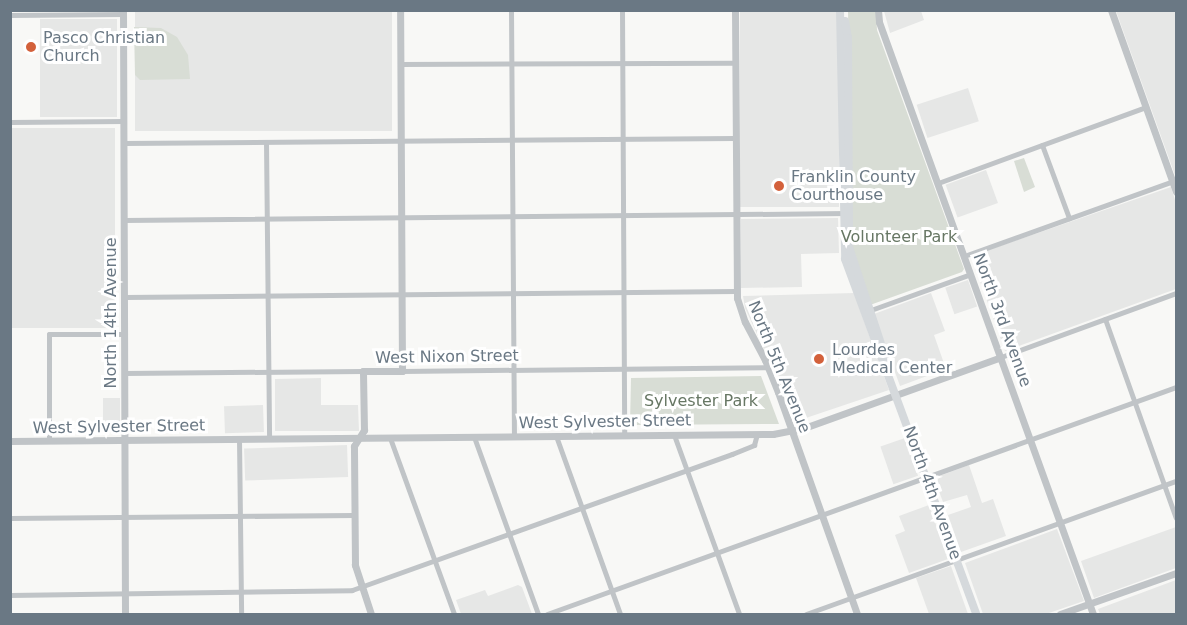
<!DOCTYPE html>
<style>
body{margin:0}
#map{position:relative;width:1187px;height:625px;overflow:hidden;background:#f8f8f6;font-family:"DejaVu Sans",sans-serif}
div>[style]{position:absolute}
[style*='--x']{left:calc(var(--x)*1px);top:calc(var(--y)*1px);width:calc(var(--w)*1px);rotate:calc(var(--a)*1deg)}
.built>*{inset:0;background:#e6e7e6;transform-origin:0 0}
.green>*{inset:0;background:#d8ddd5}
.minor>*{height:5px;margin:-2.5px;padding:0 2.5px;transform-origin:2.5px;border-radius:2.5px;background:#c0c4c7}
.tertiary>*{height:7px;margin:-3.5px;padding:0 3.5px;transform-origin:3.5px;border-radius:3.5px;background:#c0c4c7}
.secondary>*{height:8px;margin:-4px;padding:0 4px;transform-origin:4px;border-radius:4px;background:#d5d9dc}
.dots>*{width:16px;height:16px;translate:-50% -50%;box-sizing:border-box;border:3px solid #fff;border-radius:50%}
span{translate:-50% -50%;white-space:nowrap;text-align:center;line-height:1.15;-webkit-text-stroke:6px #fff;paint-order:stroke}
.poi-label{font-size:16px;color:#6a7884}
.left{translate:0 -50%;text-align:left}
.park-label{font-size:16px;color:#677764}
.street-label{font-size:16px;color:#6a7884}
.frame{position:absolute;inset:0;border:12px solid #6a7884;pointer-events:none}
</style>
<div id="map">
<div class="built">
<div style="left:135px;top:11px;width:257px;height:120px"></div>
<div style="left:740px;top:11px;width:99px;height:196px"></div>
<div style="clip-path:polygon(884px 11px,921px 11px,924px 20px,890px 33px)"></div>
<div style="clip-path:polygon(1116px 11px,1176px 11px,1176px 178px)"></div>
<div style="left:40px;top:19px;width:77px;height:98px"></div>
<div style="left:968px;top:88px;width:35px;height:54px;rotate:72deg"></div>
<div style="left:11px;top:128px;width:104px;height:200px"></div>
<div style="left:986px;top:170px;width:35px;height:43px;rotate:70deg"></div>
<div style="clip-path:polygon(1171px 187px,1176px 203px,1176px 289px,1005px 351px,971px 256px)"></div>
<div style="clip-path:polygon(838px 218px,839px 253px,801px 254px,802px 287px,741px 288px,741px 219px)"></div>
<div style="left:968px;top:280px;width:28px;height:24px;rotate:71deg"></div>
<div style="clip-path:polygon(854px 293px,889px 390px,797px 421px,745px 308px,743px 296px)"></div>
<div style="clip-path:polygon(931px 293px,945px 331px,934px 335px,946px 369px,900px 386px,874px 314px)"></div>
<div style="clip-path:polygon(321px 378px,321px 405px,358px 405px,359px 431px,275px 431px,275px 379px)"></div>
<div style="left:120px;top:398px;width:35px;height:17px;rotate:90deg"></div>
<div style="left:263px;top:405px;width:27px;height:39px;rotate:88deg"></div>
<div style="left:905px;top:438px;width:40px;height:26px;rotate:71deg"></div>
<div style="left:347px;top:445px;width:32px;height:103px;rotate:88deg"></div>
<div style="clip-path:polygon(969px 465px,982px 503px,993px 499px,1006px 536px,961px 552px,948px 515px,971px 507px,967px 495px,943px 502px,934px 478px)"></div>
<div style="clip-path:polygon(929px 505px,948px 559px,909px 573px,895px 535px,905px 531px,899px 516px)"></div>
<div style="clip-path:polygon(1176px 527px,1176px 568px,1094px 598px,1081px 561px)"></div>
<div style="clip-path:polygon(1057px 529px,1084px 601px,1046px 614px,983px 614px,965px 563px)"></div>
<div style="clip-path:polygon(951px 566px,968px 614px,929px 614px,916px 578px)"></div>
<div style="clip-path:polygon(1176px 580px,1176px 614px,1100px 614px,1098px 609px)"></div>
<div style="clip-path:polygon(518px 585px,522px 587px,532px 614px,461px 614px,456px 600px,485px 590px,488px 596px)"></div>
</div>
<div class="green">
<div style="clip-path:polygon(848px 11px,876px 11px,877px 30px,964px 269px,962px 272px,870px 305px,852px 252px)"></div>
<div style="clip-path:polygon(134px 27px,161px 28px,177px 37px,188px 55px,190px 79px,140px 80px,135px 75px)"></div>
<div style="clip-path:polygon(1024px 158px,1035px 187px,1024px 192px,1014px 161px)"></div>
<div style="clip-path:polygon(761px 376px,779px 424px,630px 425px,631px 378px)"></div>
</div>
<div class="minor">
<div style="--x:511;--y:10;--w:426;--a:89.6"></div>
<div style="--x:622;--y:10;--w:425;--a:89.7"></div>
<div style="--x:10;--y:15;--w:113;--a:-0.5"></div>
<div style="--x:400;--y:64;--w:335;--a:-0.2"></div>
<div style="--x:10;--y:122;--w:114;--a:-0.5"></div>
<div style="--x:266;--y:142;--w:297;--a:89.4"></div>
<div style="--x:124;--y:143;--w:611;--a:-0.47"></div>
<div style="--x:1042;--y:145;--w:78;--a:69.7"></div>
<div style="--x:938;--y:183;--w:221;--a:-20.1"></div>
<div style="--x:124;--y:220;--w:723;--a:-0.55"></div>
<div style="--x:964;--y:256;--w:222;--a:-19.7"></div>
<div style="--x:125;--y:297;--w:611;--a:-0.56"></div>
<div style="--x:868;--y:311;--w:109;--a:-19.8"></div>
<div style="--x:1105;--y:319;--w:211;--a:70.4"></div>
<div style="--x:1001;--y:357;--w:186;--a:-20.1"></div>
<div style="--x:402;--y:371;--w:366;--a:-0.6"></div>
<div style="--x:125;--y:373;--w:238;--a:-0.5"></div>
<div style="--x:674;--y:435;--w:190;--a:70"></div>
<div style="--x:556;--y:436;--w:189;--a:70.2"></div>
<div style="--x:474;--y:437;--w:188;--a:70.1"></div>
<div style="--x:390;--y:438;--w:187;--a:70"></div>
<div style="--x:239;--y:439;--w:175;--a:89.3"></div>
<div style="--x:49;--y:441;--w:107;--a:-90"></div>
<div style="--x:49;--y:334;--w:76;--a:0"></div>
<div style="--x:10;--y:518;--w:344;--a:-0.5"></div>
<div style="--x:10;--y:595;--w:342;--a:-0.8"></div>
<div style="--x:352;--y:590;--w:404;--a:-19.7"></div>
<div style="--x:732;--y:454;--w:24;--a:-22"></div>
<div style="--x:754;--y:445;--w:11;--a:-75"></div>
<div style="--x:547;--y:614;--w:669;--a:-19.84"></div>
<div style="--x:806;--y:614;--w:393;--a:-19.8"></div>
</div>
<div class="tertiary">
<div style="--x:123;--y:10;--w:604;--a:89.81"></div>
<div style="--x:735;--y:10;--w:288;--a:89.6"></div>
<div style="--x:737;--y:298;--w:25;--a:72"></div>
<div style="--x:745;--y:322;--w:43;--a:62.2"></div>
<div style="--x:765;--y:360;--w:35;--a:68"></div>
<div style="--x:778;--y:392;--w:236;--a:70.4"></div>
<div style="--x:878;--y:10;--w:12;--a:85"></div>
<div style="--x:879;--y:22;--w:629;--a:70.13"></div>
<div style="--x:1111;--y:10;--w:193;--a:70.3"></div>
<div style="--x:10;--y:441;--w:763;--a:-0.53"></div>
<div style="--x:773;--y:434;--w:32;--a:-11"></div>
<div style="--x:804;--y:428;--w:209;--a:-19.8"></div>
<div style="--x:371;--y:614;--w:52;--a:-108.1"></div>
<div style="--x:355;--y:565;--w:119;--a:-90.5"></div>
<div style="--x:354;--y:446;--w:19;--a:-58"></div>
<div style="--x:364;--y:430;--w:59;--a:-91"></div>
<div style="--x:363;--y:371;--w:39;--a:0"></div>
<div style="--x:402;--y:371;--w:361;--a:-90.3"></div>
<div style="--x:1060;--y:614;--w:123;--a:-19.5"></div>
</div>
<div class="secondary">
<div style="--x:840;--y:10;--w:249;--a:88.8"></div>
<div style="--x:845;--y:259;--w:378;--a:69.7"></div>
<div style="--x:845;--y:21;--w:17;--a:80"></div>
<div style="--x:848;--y:38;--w:209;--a:89.7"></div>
<div style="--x:849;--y:247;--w:121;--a:71.7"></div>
</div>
<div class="dots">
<div style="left:31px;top:47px;background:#d3613b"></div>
<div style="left:779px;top:186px;background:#d3613b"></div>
<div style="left:819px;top:359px;background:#d3613b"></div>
</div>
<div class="poi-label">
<span class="left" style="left:43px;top:47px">Pasco Christian<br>Church</span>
<span class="left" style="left:791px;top:186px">Franklin County<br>Courthouse</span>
<span class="left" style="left:832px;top:359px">Lourdes<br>Medical Center</span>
</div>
<div class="park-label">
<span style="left:899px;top:237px">Volunteer Park</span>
<span style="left:701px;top:401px">Sylvester Park</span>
</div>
<div class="street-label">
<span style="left:111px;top:313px;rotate:-90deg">North 14th Avenue</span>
<span style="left:1002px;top:320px;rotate:70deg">North 3rd Avenue</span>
<span style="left:447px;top:357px;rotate:-1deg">West Nixon Street</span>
<span style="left:779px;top:367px;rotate:68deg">North 5th Avenue</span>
<span style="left:605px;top:422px;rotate:-1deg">West Sylvester Street</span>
<span style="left:119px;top:427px;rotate:-1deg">West Sylvester Street</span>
<span style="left:932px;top:493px;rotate:70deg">North 4th Avenue</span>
</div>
<div class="frame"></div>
</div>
